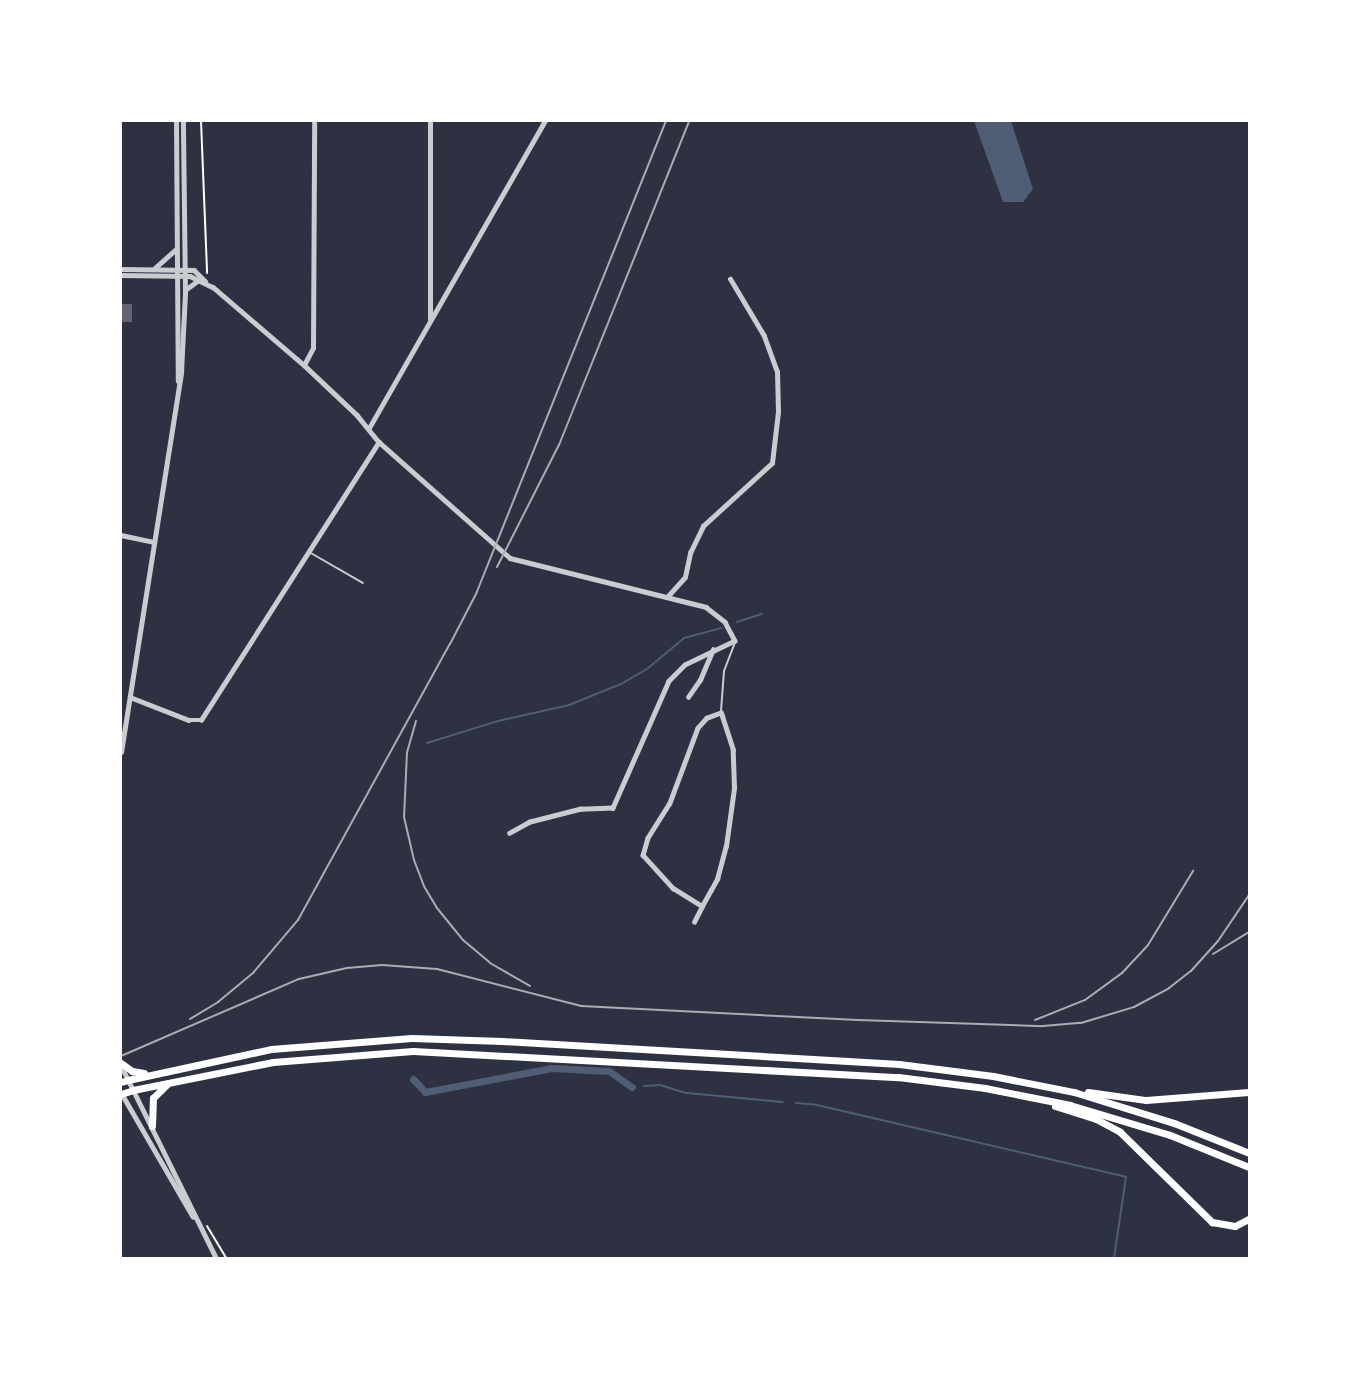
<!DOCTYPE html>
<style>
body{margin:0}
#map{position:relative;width:1370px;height:1379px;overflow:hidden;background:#2d3142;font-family:"Nunito Sans",sans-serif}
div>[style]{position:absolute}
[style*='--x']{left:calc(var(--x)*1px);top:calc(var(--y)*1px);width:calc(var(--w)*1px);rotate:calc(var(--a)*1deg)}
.water>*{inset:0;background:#4f5d75}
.stream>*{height:2px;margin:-1px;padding:0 1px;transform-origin:1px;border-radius:1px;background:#4f5d75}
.canal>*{height:7px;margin:-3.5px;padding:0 3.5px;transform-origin:3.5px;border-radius:3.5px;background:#4f5d75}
.building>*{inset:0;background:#626471;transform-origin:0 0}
.path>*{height:2px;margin:-1px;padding:0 1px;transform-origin:1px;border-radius:1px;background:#fff}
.service>*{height:2px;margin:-1px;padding:0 1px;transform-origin:1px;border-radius:1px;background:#caccd0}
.minor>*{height:4.5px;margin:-2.25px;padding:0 2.25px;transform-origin:2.25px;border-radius:2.25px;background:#caccd0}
.tertiary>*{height:5px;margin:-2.5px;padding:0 2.5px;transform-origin:2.5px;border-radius:2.5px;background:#caccd0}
.primary>*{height:7px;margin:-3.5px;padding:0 3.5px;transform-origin:3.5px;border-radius:3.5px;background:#fff}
.trunk>*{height:7px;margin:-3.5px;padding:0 3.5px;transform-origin:3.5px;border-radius:3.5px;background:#fff}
.rail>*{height:2px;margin:-1px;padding:0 1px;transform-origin:1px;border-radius:1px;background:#abadb3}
span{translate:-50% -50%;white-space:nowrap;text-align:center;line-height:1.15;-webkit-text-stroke:5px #fff;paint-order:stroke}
.frame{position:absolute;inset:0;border:122px solid #fff;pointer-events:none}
</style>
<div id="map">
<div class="water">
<div style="clip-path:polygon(974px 121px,1011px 121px,1033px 189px,1023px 202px,1003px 202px)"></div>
</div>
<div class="stream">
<div style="--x:737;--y:622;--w:26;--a:-18"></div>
<div style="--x:427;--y:743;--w:74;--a:-17.2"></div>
<div style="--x:498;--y:721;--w:73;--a:-12.7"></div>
<div style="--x:569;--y:705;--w:56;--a:-22"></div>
<div style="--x:621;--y:684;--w:30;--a:-30"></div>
<div style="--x:647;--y:669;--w:48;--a:-40"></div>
<div style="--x:684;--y:638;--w:39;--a:-15"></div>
<div style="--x:644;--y:1086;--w:16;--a:-4"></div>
<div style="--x:660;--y:1085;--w:28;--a:17"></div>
<div style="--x:687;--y:1093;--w:96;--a:5.4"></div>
<div style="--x:796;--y:1103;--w:21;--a:5"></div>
<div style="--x:817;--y:1105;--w:317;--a:13.1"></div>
<div style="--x:1126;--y:1177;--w:82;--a:98.4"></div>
</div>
<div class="canal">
<div style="--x:413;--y:1079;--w:18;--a:47"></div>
<div style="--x:425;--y:1092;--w:129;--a:-10.7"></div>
<div style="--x:552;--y:1068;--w:57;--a:3"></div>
<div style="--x:609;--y:1071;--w:28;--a:35"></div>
</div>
<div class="building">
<div style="left:121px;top:304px;width:11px;height:18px"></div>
</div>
<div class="path">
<div style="--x:201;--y:121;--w:152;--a:87.7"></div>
<div style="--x:207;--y:1226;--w:37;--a:59"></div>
</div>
<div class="service">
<div style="--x:309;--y:552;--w:62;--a:29.9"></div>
<div style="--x:721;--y:711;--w:40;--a:-85.7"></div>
<div style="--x:724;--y:671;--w:31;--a:-69"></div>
</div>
<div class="minor">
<div style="--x:155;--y:268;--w:27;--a:-42"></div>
<div style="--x:121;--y:269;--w:73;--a:0.8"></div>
<div style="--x:194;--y:270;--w:16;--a:45"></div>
<div style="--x:121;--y:275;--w:69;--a:0.8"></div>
<div style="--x:190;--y:276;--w:25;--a:26"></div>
<div style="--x:213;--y:287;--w:120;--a:40.6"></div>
<div style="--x:304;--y:365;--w:73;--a:43.3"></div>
<div style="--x:357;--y:415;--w:35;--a:51"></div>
<div style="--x:379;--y:442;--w:175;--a:41.5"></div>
<div style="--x:510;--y:558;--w:202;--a:14"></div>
<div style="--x:706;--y:607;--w:24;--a:38"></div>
<div style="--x:725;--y:622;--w:21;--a:62"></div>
<div style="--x:735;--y:641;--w:55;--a:154.4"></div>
<div style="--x:685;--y:665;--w:23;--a:135"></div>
<div style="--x:669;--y:681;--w:139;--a:113.8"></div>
<div style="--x:613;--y:808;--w:32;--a:178"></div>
<div style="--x:581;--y:809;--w:53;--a:165.7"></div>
<div style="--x:530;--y:822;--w:23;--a:151"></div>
<div style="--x:185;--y:290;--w:19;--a:-36"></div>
<div style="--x:430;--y:319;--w:198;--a:-90"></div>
<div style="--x:304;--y:365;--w:19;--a:-62"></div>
<div style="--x:313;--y:348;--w:227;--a:-89.7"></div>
<div style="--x:369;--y:428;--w:354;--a:-60.2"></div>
<div style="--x:121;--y:535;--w:34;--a:12"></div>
<div style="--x:668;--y:596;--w:25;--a:-48"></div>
<div style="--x:685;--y:577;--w:25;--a:-78"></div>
<div style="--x:690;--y:553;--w:30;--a:-64"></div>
<div style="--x:703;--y:526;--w:93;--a:-42.4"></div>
<div style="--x:772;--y:463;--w:51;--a:-83.3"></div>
<div style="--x:778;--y:412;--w:40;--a:-91.4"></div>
<div style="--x:777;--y:372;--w:38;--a:-110"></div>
<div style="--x:764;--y:336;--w:66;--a:-120.8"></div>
<div style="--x:130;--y:697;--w:63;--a:21.3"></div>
<div style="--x:189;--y:720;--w:12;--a:0"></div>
<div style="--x:201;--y:720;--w:330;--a:-57.4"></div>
<div style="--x:688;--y:697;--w:21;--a:-55"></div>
<div style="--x:700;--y:680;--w:33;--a:-67"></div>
<div style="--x:694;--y:922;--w:18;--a:-63"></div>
<div style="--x:702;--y:906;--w:18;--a:-61"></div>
<div style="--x:711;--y:890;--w:13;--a:-61"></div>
<div style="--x:717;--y:879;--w:34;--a:-75"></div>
<div style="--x:726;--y:846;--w:59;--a:-82.1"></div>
<div style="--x:734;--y:788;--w:38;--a:-92"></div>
<div style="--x:733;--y:750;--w:39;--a:-108"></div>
<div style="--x:721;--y:713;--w:15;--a:160"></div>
<div style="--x:707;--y:718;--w:13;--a:132"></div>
<div style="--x:698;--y:728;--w:80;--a:110.5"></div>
<div style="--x:670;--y:803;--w:41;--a:122.2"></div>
<div style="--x:648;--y:838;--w:18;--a:106"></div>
<div style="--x:643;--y:855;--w:45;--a:47.7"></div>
<div style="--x:673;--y:888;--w:34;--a:32"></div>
</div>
<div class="tertiary">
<div style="--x:176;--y:121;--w:260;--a:89.6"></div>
<div style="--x:121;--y:752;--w:385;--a:-81"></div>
<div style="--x:181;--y:372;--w:79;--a:-87.1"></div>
<div style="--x:185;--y:293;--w:172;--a:-90.7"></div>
<div style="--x:121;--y:1066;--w:214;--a:63.7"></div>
<div style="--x:121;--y:1093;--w:143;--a:59.9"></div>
</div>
<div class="primary">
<div style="--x:121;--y:1082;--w:7;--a:-16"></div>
<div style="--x:121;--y:1094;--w:13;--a:-18"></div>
</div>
<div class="trunk">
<div style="--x:121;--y:1063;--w:14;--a:36"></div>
<div style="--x:132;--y:1071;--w:12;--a:9"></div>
<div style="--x:128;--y:1080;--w:146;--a:-12.2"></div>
<div style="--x:271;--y:1049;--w:141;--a:-4.5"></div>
<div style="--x:412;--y:1038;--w:90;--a:1.9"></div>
<div style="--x:502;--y:1041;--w:398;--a:3.3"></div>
<div style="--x:899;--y:1064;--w:95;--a:7.3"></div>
<div style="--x:993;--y:1076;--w:83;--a:11.2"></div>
<div style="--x:1074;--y:1092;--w:105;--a:17.2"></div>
<div style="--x:1174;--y:1123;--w:81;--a:21.8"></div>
<div style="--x:133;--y:1090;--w:143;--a:-11.3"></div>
<div style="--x:273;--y:1062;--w:140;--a:-4.5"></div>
<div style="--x:413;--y:1051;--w:486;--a:3.1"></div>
<div style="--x:898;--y:1077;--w:88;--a:7.2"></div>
<div style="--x:985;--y:1088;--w:87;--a:11.3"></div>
<div style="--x:1070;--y:1105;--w:104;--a:16.7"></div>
<div style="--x:1170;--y:1135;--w:85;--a:22.1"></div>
<div style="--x:1088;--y:1092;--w:59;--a:7.9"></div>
<div style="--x:1146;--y:1100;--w:103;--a:-4.4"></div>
<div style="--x:1055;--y:1106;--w:43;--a:17.6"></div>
<div style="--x:1096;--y:1119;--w:27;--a:28"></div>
<div style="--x:1120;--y:1132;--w:129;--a:44.4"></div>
<div style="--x:1212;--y:1222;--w:23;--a:10"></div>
<div style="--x:1235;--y:1226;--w:16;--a:-27"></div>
<div style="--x:152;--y:1126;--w:28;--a:-88"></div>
<div style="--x:153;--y:1098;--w:21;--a:-45"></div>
</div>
<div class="rail">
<div style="--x:497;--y:567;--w:137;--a:-63.1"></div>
<div style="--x:559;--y:445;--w:349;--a:-68.1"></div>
<div style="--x:416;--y:721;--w:32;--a:106"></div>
<div style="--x:407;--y:752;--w:65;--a:92.6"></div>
<div style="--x:404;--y:817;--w:44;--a:76.9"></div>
<div style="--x:414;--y:860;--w:30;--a:69"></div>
<div style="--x:425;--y:888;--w:23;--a:59"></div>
<div style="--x:437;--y:908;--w:41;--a:50.9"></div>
<div style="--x:463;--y:940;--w:35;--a:40"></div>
<div style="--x:490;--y:963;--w:46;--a:29.9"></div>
<div style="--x:1213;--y:954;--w:42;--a:-31.4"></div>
<div style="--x:190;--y:1019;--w:33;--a:-31"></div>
<div style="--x:218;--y:1002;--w:45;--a:-39.6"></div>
<div style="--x:253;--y:973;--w:70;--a:-49.7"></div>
<div style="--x:298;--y:920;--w:315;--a:-61.2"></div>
<div style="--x:450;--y:644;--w:56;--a:-62.5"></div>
<div style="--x:476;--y:594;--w:510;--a:-68.12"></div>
<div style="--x:1035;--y:1020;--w:54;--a:-21.8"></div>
<div style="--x:1085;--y:1000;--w:46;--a:-36.1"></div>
<div style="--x:1122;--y:973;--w:38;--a:-47"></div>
<div style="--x:1148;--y:945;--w:87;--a:-58.7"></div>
<div style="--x:121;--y:1056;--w:194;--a:-23.4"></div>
<div style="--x:299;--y:979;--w:49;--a:-12.9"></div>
<div style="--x:347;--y:968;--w:35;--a:-5"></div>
<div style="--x:382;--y:965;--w:55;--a:4.2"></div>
<div style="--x:437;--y:969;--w:149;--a:14.4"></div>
<div style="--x:581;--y:1006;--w:277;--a:2.9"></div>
<div style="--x:858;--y:1020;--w:185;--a:1.9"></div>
<div style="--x:1043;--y:1026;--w:38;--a:-5"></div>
<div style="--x:1081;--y:1023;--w:55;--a:-16.8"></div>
<div style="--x:1134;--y:1007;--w:40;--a:-28"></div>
<div style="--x:1169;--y:988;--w:28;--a:-38"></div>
<div style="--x:1191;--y:971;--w:40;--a:-48"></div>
<div style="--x:1218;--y:941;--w:55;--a:-56"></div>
</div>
<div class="frame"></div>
</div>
